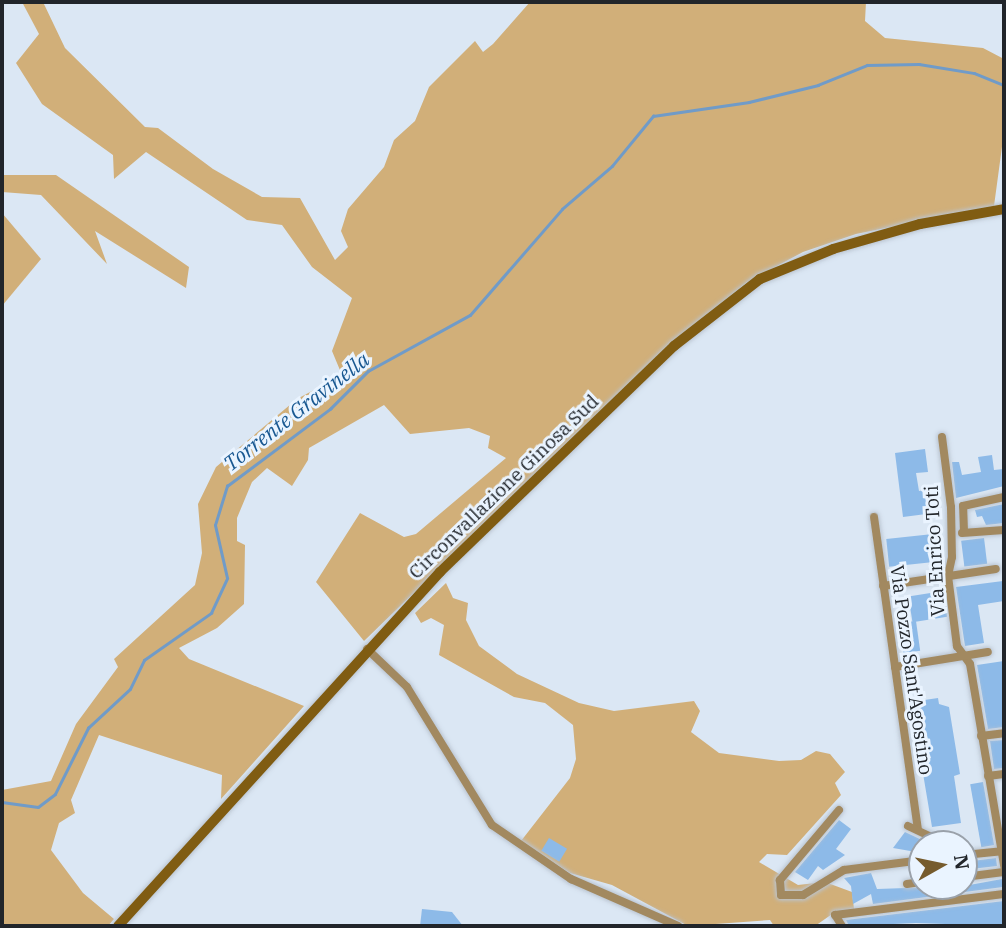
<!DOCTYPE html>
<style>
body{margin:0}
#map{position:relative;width:1006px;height:928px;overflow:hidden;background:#dbe7f4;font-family:"IBM Plex Serif",serif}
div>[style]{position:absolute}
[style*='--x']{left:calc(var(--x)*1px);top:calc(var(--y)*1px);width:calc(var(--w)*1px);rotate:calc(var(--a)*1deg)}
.green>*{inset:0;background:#d1af79}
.stream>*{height:2.5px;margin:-1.25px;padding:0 1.25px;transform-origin:1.25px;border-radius:1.25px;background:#709bc8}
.building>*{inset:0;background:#8dbae8;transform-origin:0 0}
.roads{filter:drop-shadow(0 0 2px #bac4d0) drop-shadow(0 0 2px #bac4d0)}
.street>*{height:8px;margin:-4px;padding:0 4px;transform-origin:4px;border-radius:4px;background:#a28960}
.secondary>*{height:10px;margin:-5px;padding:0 5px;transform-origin:5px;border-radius:5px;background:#805c12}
span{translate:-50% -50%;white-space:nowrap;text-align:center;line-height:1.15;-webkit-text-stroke:6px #eaf4ff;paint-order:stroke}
.street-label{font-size:19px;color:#21252a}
.water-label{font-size:21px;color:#195891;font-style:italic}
.frame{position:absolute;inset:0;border:4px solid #21252a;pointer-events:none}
.north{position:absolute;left:908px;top:830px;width:70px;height:70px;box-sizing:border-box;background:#eaf4ff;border:2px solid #9aa1aa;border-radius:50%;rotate:81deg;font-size:19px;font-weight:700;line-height:28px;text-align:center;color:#21252a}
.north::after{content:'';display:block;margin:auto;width:24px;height:32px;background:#765b2d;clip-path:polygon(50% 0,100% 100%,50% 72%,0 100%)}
</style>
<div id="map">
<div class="green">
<div style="clip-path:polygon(22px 2px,43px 2px,65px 48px,145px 127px,158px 128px,213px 169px,262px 197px,300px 198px,335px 260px,348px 247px,341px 231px,348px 209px,384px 167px,394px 140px,415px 121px,429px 87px,475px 41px,483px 52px,493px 44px,530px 2px,866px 2px,865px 21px,885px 38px,983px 48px,1004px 59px,1004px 132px,994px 206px,856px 234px,803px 252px,747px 282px,670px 345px,364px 641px,316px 582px,360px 513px,404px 537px,416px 534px,506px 458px,488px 448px,490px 436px,469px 428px,410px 434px,384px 405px,309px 448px,308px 460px,292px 486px,267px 468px,252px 482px,237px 518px,237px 541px,245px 545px,244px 604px,217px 628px,179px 648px,189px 659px,304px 706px,221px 799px,222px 775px,99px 735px,71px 800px,75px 813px,59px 823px,51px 850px,83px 893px,114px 919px,108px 926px,2px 926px,2px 790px,51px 781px,76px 724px,118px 667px,114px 659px,195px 585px,202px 553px,198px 504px,216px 467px,297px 399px,342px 375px,332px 351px,352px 298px,312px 267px,282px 225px,247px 220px,146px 152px,114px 179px,113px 155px,42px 104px,16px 63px,39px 34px)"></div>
<div style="clip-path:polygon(2px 175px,56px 175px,189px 267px,186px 288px,95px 231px,107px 264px,41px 195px,2px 192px)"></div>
<div style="clip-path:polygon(2px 213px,41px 259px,2px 306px)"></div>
<div style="clip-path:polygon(446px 583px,453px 598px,468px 603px,466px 620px,479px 646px,517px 674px,579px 703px,614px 711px,694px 701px,700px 711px,691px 732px,719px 753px,779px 761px,801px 760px,816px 751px,830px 754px,845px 772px,835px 783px,841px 795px,787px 855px,767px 854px,759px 862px,798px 885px,825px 882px,852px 892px,854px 909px,835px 912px,815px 926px,774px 926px,770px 920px,688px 926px,612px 885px,570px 873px,521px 841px,570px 778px,576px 759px,573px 725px,545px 703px,514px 697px,439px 655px,444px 625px,431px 618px,421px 623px,415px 613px)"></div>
</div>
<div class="stream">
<div style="--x:2;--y:802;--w:36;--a:8"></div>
<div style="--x:38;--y:807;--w:21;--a:-37"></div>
<div style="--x:55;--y:794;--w:74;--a:-63.4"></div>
<div style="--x:88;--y:728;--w:57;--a:-42.9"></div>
<div style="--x:130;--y:689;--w:32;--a:-64"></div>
<div style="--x:144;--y:660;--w:82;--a:-35"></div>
<div style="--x:211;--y:613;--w:38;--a:-65"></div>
<div style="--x:227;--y:578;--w:54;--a:-102.8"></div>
<div style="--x:215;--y:525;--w:41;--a:-72.9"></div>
<div style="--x:227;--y:486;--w:129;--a:-36.8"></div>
<div style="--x:330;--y:409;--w:54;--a:-45"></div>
<div style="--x:368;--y:371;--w:116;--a:-28.8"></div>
<div style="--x:470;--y:315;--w:140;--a:-49"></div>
<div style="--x:562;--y:209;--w:66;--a:-40.7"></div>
<div style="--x:612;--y:166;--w:65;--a:-50.6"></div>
<div style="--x:653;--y:116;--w:97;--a:-8.3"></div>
<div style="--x:749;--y:102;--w:71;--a:-13.8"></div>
<div style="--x:818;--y:85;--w:53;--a:-22.2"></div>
<div style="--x:867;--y:65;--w:52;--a:-1.1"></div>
<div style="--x:919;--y:64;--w:56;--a:9.3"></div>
<div style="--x:974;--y:73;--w:32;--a:22"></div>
</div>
<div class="building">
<div style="clip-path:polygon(925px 449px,928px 472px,916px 473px,919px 491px,931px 489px,934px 513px,903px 517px,895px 453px)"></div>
<div style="clip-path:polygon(992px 455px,994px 470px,1004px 469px,1004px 486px,956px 498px,952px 462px,959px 462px,962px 475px,981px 472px,978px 457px)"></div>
<div style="clip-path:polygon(1004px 504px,1004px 523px,986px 525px,982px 516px,977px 517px,975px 510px)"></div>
<div style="left:933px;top:534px;width:28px;height:47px;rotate:84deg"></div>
<div style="left:984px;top:538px;width:26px;height:23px;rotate:83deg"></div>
<div style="clip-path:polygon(1003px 581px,1004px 601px,978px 605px,984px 643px,965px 646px,956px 587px)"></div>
<div style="left:943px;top:591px;width:26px;height:35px;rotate:81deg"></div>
<div style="left:916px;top:621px;width:30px;height:17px;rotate:82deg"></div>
<div style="clip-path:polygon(1004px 661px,1004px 727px,988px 729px,977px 665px)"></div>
<div style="clip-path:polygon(938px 698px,939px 704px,949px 707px,960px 774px,954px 776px,961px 823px,932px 827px,911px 702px)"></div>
<div style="clip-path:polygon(1004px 740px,1004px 768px,994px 769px,990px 741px)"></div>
<div style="left:983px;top:782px;width:64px;height:13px;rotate:80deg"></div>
<div style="clip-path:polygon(839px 820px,851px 829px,836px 849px,845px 855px,823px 870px,818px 866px,808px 880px,795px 872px)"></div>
<div style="clip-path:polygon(905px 832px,922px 840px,922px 853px,893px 848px)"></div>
<div style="left:549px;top:838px;width:21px;height:15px;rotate:31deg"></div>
<div style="left:996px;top:858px;width:8px;height:32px;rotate:83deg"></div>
<div style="clip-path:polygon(871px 873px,877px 889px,964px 886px,1002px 879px,1003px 887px,873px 904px,871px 894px,853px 904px,851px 886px,844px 878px)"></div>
<div style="clip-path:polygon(1004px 901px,1004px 926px,916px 923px,849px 926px,846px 920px)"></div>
<div style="clip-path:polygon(422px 909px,452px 912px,463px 926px,420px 926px)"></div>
</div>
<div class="roads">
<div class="street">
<div style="--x:942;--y:437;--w:71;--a:82.7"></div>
<div style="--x:951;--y:507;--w:50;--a:88.9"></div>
<div style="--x:952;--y:557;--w:19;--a:102"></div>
<div style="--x:948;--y:576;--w:71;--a:82.7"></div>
<div style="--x:957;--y:646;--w:22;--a:54"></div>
<div style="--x:970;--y:664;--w:205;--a:80.4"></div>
<div style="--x:874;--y:517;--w:315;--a:82"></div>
<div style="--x:964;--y:532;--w:26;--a:-92"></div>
<div style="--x:963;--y:506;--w:42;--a:-12.4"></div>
<div style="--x:962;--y:533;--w:42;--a:-4.1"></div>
<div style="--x:883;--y:586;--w:114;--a:-8.6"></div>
<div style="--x:367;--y:649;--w:55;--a:43.5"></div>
<div style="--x:407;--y:687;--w:162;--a:58.4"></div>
<div style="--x:492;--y:825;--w:96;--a:34.4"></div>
<div style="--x:571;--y:879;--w:117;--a:23.7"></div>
<div style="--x:895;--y:667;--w:94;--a:-9.2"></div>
<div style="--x:981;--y:736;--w:23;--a:-7"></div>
<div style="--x:988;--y:776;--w:16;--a:-7"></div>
<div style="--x:839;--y:810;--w:92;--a:130.1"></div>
<div style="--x:780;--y:880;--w:15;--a:86"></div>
<div style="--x:781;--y:895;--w:22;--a:0"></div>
<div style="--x:803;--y:895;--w:48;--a:-31.4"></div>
<div style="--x:844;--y:870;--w:79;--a:-7.3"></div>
<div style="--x:908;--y:826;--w:42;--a:25.3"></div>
<div style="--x:964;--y:855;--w:40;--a:-5.7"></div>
<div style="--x:964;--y:877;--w:40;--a:-7.1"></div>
<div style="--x:907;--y:884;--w:15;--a:-8"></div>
<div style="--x:842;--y:926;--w:13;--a:-122"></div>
<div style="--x:835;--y:915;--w:170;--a:-7.1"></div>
</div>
<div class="secondary">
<div style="--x:118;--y:926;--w:479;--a:-47.7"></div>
<div style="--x:440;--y:572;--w:325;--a:-44"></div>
<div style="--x:674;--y:346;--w:109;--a:-37.9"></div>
<div style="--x:760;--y:279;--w:79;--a:-22.3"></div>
<div style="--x:833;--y:249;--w:91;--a:-16"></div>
<div style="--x:920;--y:224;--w:85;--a:-10.1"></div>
</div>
</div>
<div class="street-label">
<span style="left:504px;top:487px;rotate:-44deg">Circonvallazione Ginosa Sud</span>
<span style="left:935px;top:551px;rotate:-93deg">Via Enrico Toti</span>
<span style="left:911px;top:670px;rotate:82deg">Via Pozzo Sant'Agostino</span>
</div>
<div class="water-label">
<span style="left:296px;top:411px;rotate:-38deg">Torrente Gravinella</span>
</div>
<div class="frame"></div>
<div class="north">N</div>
</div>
